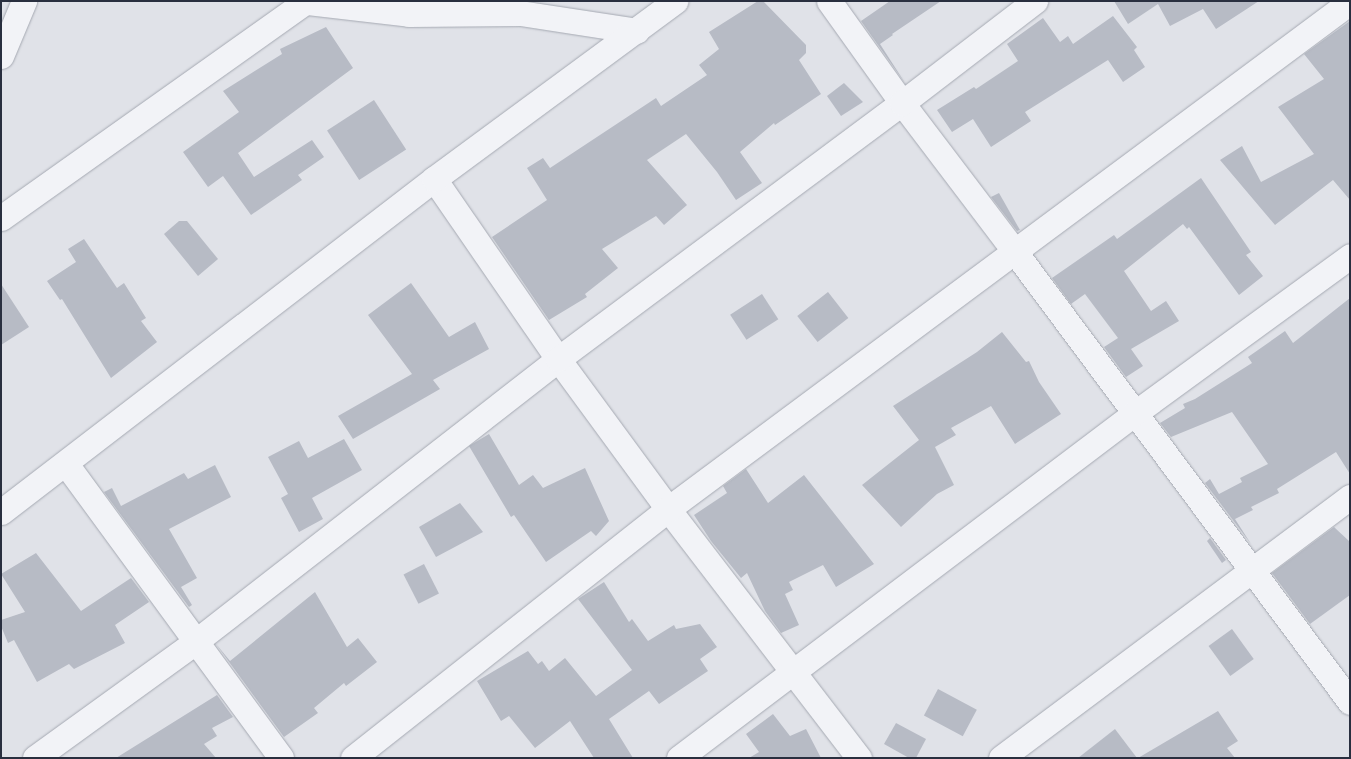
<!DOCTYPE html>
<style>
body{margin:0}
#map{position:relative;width:1351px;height:759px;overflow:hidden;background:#e0e2e8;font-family:"Public Sans",sans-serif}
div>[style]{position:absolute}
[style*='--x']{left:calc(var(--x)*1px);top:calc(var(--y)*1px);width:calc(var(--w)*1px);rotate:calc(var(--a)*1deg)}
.building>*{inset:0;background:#b7bbc5;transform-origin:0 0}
.roads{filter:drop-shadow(0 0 1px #a5a9b2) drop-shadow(0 0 1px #a5a9b2)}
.minor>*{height:25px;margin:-12.5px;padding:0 12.5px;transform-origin:12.5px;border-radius:12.5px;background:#f2f3f7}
span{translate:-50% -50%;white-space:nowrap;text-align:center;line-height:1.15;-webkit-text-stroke:5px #eff1f6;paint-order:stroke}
.frame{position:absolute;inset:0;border:2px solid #292f3f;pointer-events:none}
</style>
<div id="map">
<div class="building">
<div style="clip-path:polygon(758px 1px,763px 1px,806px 45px,806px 53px,799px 60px,821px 94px,775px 125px,774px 123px,740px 152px,762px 183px,736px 200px,717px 172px,686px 134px,647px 160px,687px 205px,664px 225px,656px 216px,602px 249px,618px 268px,585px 294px,587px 297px,549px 320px,492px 237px,547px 200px,527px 168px,543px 158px,550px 168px,656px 98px,661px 106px,707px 75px,699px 65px,719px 49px,709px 32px)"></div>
<div style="clip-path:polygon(890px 1px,941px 1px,892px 34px,893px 35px,880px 44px,905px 83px,861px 21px)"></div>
<div style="clip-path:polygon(1114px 1px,1259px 1px,1216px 29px,1203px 9px,1170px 26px,1158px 4px,1128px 24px)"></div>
<div style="clip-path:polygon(1113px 16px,1137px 47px,1134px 50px,1145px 67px,1123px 82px,1108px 60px,1025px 112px,1031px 121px,991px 147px,973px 119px,952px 132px,937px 110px,974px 87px,976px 89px,1018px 61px,1007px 44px,1043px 18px,1060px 42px,1068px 36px,1073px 44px)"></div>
<div style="clip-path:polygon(1350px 21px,1350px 200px,1333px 180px,1275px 225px,1220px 160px,1242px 146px,1261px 182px,1314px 154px,1278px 107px,1324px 79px,1304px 54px)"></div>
<div style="clip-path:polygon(326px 27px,353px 68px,238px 153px,254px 177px,312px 140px,324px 157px,298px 175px,302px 180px,251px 215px,223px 176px,208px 187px,183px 152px,239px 112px,223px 91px,282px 54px,280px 49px)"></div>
<div style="clip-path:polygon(844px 83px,863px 102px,841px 116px,827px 96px)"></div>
<div style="left:374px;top:100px;width:59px;height:56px;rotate:57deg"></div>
<div style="clip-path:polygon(1201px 178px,1251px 252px,1246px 255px,1263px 276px,1239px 295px,1189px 227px,1187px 229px,1183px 224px,1124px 271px,1151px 311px,1166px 301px,1179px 321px,1131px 349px,1143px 366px,1126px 377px,1104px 347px,1118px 338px,1085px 294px,1071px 304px,1052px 278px,1114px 235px,1117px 239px)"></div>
<div style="clip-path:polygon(999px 193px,1020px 230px,1017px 231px,991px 197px)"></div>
<div style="clip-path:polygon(179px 221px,187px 221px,218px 259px,198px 276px,164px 234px)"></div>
<div style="clip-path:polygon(84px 239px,117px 288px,124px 283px,146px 318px,141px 321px,157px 342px,111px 378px,62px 299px,60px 300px,47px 281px,76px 262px,68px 249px)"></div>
<div style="clip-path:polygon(411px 283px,449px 337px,475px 322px,489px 349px,433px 380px,440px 389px,353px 439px,338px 416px,412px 374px,368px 315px)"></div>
<div style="clip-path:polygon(1px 284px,29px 327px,1px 345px)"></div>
<div style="left:828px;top:292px;width:33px;height:39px;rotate:52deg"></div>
<div style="left:762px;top:294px;width:30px;height:38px;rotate:57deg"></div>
<div style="clip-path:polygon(1350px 298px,1350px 474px,1336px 452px,1277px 489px,1279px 493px,1251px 507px,1253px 510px,1235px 519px,1251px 544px,1205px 483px,1210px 479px,1219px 494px,1242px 482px,1240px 478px,1268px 464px,1232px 412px,1171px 437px,1160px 423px,1185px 408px,1183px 404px,1195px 399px,1252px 363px,1248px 357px,1285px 331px,1293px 343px)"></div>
<div style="clip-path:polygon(1002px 332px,1026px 362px,1029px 361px,1039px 382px,1061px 414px,1015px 444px,991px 406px,951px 428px,956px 435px,935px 447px,954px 485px,937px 494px,901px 527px,862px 485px,919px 440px,893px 406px,977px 352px)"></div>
<div style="clip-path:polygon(489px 434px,519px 485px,533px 475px,543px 488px,585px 468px,609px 521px,596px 536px,591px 531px,546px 562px,514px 515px,511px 517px,469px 446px)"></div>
<div style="clip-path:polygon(344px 439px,362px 470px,312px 498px,323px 519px,299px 532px,281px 498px,288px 494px,268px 457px,299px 441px,308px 458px)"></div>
<div style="clip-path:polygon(215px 465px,231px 497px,169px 529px,197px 578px,181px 587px,192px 605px,189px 607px,104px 492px,112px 488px,121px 506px,184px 473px,188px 479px)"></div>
<div style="clip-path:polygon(746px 469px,768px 503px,804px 475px,874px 564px,836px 587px,823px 565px,789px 582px,793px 590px,785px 594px,799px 625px,781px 633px,765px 611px,747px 573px,741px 578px,711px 541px,694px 515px,727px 493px,723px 486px)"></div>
<div style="clip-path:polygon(460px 503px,483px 532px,436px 557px,419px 527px)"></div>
<div style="clip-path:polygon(1334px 527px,1350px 542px,1350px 595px,1310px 624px,1272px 573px)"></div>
<div style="clip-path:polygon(1210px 538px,1226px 560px,1222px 563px,1207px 541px)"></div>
<div style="clip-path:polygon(36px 553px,81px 611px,131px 578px,149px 602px,115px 625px,125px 643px,74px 669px,69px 664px,37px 682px,14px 640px,8px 643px,1px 626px,1px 620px,25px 612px,1px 574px)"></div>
<div style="left:424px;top:564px;width:33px;height:23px;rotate:63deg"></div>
<div style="clip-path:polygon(604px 582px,629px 622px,632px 619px,648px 641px,674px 625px,676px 629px,700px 624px,717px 647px,700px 659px,708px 671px,659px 704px,649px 691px,609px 719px,633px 758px,594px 758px,570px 721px,535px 748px,509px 716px,501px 721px,477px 681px,528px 651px,538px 664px,542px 661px,549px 671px,565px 658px,596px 696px,632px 670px,578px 599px)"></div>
<div style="clip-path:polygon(315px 592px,347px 647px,358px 638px,377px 662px,346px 686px,344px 683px,314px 708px,318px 713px,284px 737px,216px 644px,230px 661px)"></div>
<div style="left:1232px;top:629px;width:37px;height:29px;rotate:54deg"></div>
<div style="left:938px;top:689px;width:44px;height:30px;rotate:28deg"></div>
<div style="clip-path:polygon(217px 695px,233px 717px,212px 728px,217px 736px,204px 744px,216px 758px,116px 758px)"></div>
<div style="clip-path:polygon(1218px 711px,1238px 741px,1227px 748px,1235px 758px,1138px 758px)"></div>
<div style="clip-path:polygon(773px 714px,790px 736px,806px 729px,821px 758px,749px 758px,759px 752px,746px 734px)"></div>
<div style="clip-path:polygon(896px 723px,926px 739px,916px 758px,909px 758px,884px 744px)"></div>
<div style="clip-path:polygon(1115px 729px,1137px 758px,1078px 758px)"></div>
</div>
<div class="roads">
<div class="minor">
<div style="--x:299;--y:1;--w:111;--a:6.7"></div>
<div style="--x:409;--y:14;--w:111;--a:-0.5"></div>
<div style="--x:520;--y:13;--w:118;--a:8.7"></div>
<div style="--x:829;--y:1;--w:125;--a:54.4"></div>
<div style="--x:902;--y:103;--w:187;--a:52.8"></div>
<div style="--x:1015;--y:252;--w:561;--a:53.33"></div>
<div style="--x:1;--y:56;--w:60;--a:-67.3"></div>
<div style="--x:434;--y:179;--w:219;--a:55.4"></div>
<div style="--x:558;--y:359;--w:186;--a:53.7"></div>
<div style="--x:668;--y:509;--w:314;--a:52.5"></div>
<div style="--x:1;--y:218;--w:374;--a:-35.4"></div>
<div style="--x:66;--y:464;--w:364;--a:53.8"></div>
<div style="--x:1;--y:512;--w:546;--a:-37.56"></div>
<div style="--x:434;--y:179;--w:300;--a:-36.4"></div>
<div style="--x:35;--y:758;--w:198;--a:-35.9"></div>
<div style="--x:195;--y:642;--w:460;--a:-37.9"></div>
<div style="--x:558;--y:359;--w:429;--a:-36.7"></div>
<div style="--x:902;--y:103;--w:168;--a:-37.5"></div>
<div style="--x:353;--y:758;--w:402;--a:-38.3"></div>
<div style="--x:668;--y:509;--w:850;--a:-36.63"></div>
<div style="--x:679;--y:758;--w:572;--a:-37.11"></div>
<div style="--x:1135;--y:413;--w:266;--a:-36.1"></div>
<div style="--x:1001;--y:758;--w:436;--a:-36.8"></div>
</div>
</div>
<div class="frame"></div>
</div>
